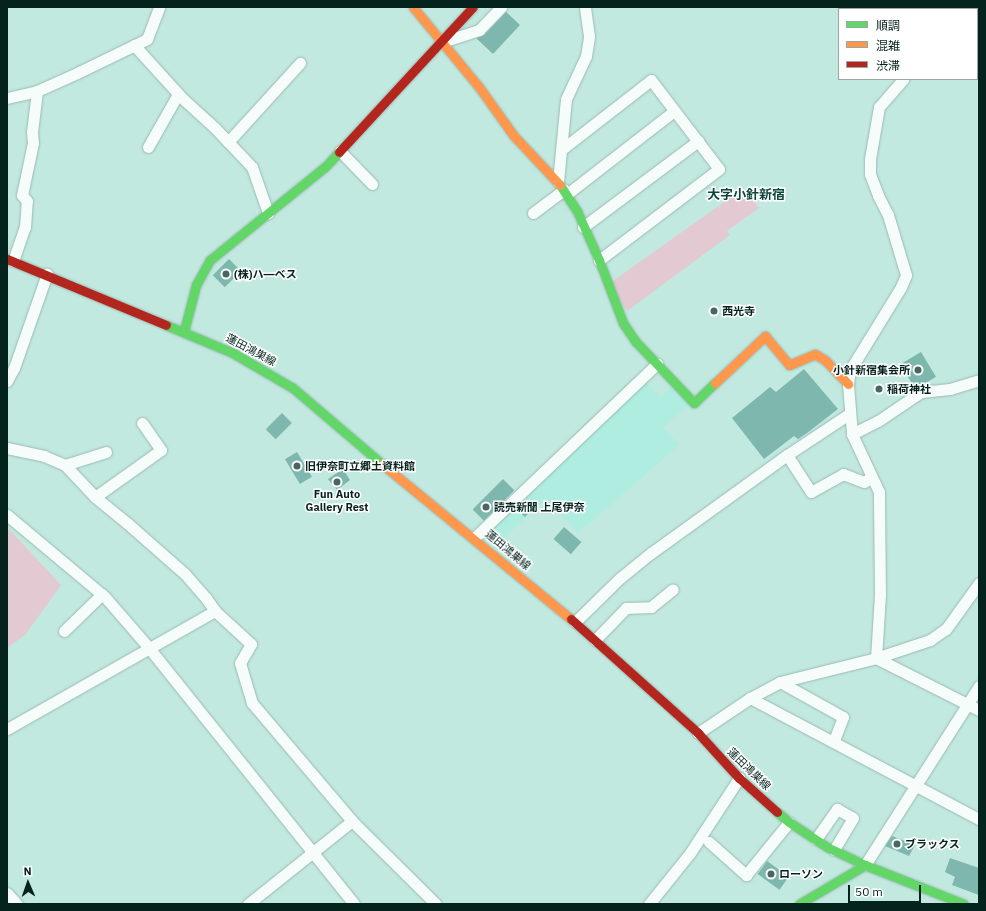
<!DOCTYPE html>
<meta charset="utf-8">
<style>
body{margin:0}
#map{position:relative;width:986px;height:911px;overflow:hidden;background:#c2e9e0;font-family:"IBM Plex Sans","Noto Sans JP",sans-serif}
div>[style]{position:absolute}
[style*='--x']{left:calc(var(--x)*1px);top:calc(var(--y)*1px);width:calc(var(--w)*1px);rotate:calc(var(--a)*1deg)}
.built>*{inset:0;background:#aeeddf}
.green>*{inset:0;background:#e3c9d2}
.building>*{inset:0;background:#7db7ad;transform-origin:0 0}
.roads{filter:drop-shadow(0 0 1px #9ab9b2) drop-shadow(0 0 1px #9ab9b2)}
.street>*{height:11px;margin:-5.5px;padding:0 5.5px;transform-origin:5.5px;border-radius:5.5px;background:#f6fcfa}
.fast>*{height:9px;margin:-4.5px;padding:0 4.5px;transform-origin:4.5px;border-radius:4.5px;background:#63d668}
.slow>*{height:9px;margin:-4.5px;padding:0 4.5px;transform-origin:4.5px;border-radius:4.5px;background:#ff974d}
.jam>*{height:9px;margin:-4.5px;padding:0 4.5px;transform-origin:4.5px;border-radius:4.5px;background:#b3261e}
.dots>*{width:11px;height:11px;translate:-50% -50%;box-sizing:border-box;border:2px solid #fff;border-radius:50%}
span{translate:-50% -50%;white-space:nowrap;text-align:center;line-height:1.15;-webkit-text-stroke:3px #fff;paint-order:stroke}
.poi-label{font-size:11px;color:#05231d;font-weight:700}
.left{translate:0 -50%;text-align:left}
.right{translate:-100% -50%;text-align:right}
.street-label{font-size:11px;color:#05231d}
.quarter-label{font-size:13px;color:#0d463d;font-weight:700}
.frame{position:absolute;inset:0;border:8px solid #05231d;pointer-events:none}
.legend{position:absolute;left:838px;top:8px;width:140px;height:72px;box-sizing:border-box;background:#fff;border:1px solid #9ba7a5;margin:0;padding:5px 7px;list-style:none;font-size:12px;color:#05231d}
.legend li{display:flex;align-items:center;gap:8px;height:20px}
.legend b{width:20px;border:1px solid #9ba7a5}
.north{position:absolute;left:8px;top:863px;width:40px;height:40px;-webkit-text-stroke:3px #fff;paint-order:stroke;rotate:358deg;font-size:11px;font-weight:700;line-height:16px;text-align:center;color:#05231d}
.north::after{content:'';display:block;margin:auto;width:14px;height:18px;background:#05231d;clip-path:polygon(50% 0,100% 100%,50% 72%,0 100%)}
.scale{position:absolute;left:848px;top:885px;width:73px;height:18px;box-sizing:border-box;border:2px solid #05231d;border-top:0;padding-left:5px;font-size:12px;line-height:14px;white-space:nowrap;color:#05231d;-webkit-text-stroke:3px #fff;paint-order:stroke}
</style>
<div id="map">
<div class="built">
<div style="clip-path:polygon(645px 381px,661px 397px,673px 385px,690px 404px,663px 427px,679px 445px,578px 533px,546px 499px,494px 547px,483px 535px)"></div>
</div>
<div class="green">
<div style="clip-path:polygon(744px 188px,759px 208px,727px 231px,730px 235px,627px 311px,610px 283px)"></div>
<div style="clip-path:polygon(7px 527px,61px 585px,25px 635px,7px 648px)"></div>
</div>
<div class="building">
<div style="clip-path:polygon(506px 12px,520px 25px,493px 54px,476px 38px,484px 35px)"></div>
<div style="left:229px;top:259px;width:17px;height:23px;rotate:45deg"></div>
<div style="left:921px;top:352px;width:29px;height:24px;rotate:59deg"></div>
<div style="clip-path:polygon(804px 369px,838px 409px,807px 433px,798px 439px,794px 436px,764px 459px,732px 418px,770px 387px,776px 392px)"></div>
<div style="left:282px;top:413px;width:14px;height:23px;rotate:45deg"></div>
<div style="left:297px;top:452px;width:29px;height:14px;rotate:59deg"></div>
<div style="clip-path:polygon(343px 469px,350px 480px,337px 490px,328px 479px)"></div>
<div style="left:503px;top:479px;width:16px;height:43px;rotate:45deg"></div>
<div style="clip-path:polygon(523px 501px,533px 508px,525px 517px,515px 508px)"></div>
<div style="left:564px;top:527px;width:23px;height:16px;rotate:41deg"></div>
<div style="clip-path:polygon(892px 836px,915px 845px,909px 856px,885px 846px)"></div>
<div style="clip-path:polygon(950px 858px,979px 868px,979px 895px,952px 885px,955px 877px,945px 872px)"></div>
<div style="left:767px;top:861px;width:27px;height:16px;rotate:36deg"></div>
</div>
<div class="roads">
<div class="street">
<div style="--x:894;--y:7;--w:2;--a:63"></div>
<div style="--x:442;--y:42;--w:39;--a:-18"></div>
<div style="--x:479;--y:30;--w:32;--a:-46"></div>
<div style="--x:134;--y:45;--w:72;--a:47.8"></div>
<div style="--x:182;--y:98;--w:45;--a:42.3"></div>
<div style="--x:215;--y:128;--w:54;--a:46.5"></div>
<div style="--x:252;--y:167;--w:49;--a:70.8"></div>
<div style="--x:7;--y:98;--w:31;--a:-13"></div>
<div style="--x:37;--y:91;--w:44;--a:-24.2"></div>
<div style="--x:77;--y:73;--w:78;--a:-25.9"></div>
<div style="--x:147;--y:39;--w:34;--a:-69"></div>
<div style="--x:228;--y:142;--w:107;--a:-47.7"></div>
<div style="--x:148;--y:147;--w:61;--a:-60.5"></div>
<div style="--x:561;--y:150;--w:114;--a:-37.9"></div>
<div style="--x:651;--y:80;--w:112;--a:52.6"></div>
<div style="--x:719;--y:169;--w:151;--a:142.8"></div>
<div style="--x:340;--y:151;--w:46;--a:45.9"></div>
<div style="--x:558;--y:182;--w:83;--a:-84.5"></div>
<div style="--x:566;--y:99;--w:47;--a:-65.1"></div>
<div style="--x:586;--y:56;--w:20;--a:-81"></div>
<div style="--x:589;--y:36;--w:29;--a:-98"></div>
<div style="--x:567;--y:194;--w:135;--a:-37.8"></div>
<div style="--x:533;--y:213;--w:39;--a:-37"></div>
<div style="--x:583;--y:227;--w:144;--a:-36.8"></div>
<div style="--x:13;--y:261;--w:36;--a:-71"></div>
<div style="--x:25;--y:227;--w:26;--a:-86"></div>
<div style="--x:27;--y:201;--w:8;--a:-130"></div>
<div style="--x:22;--y:195;--w:53;--a:-78.1"></div>
<div style="--x:33;--y:143;--w:11;--a:-95"></div>
<div style="--x:32;--y:132;--w:41;--a:-83"></div>
<div style="--x:7;--y:381;--w:15;--a:-62"></div>
<div style="--x:14;--y:368;--w:100;--a:-70.7"></div>
<div style="--x:852;--y:434;--w:29;--a:-27"></div>
<div style="--x:878;--y:421;--w:52;--a:-34"></div>
<div style="--x:921;--y:392;--w:29;--a:-6"></div>
<div style="--x:950;--y:389;--w:30;--a:-17"></div>
<div style="--x:7;--y:448;--w:38;--a:12"></div>
<div style="--x:44;--y:456;--w:23;--a:23"></div>
<div style="--x:65;--y:465;--w:44;--a:46.8"></div>
<div style="--x:95;--y:497;--w:41;--a:39.1"></div>
<div style="--x:127;--y:523;--w:77;--a:41.3"></div>
<div style="--x:185;--y:574;--w:32;--a:49"></div>
<div style="--x:206;--y:598;--w:16;--a:55"></div>
<div style="--x:215;--y:611;--w:49;--a:42.5"></div>
<div style="--x:251;--y:644;--w:22;--a:120"></div>
<div style="--x:240;--y:663;--w:42;--a:73.3"></div>
<div style="--x:252;--y:703;--w:155;--a:49.7"></div>
<div style="--x:352;--y:821;--w:118;--a:44.7"></div>
<div style="--x:787;--y:455;--w:44;--a:57"></div>
<div style="--x:811;--y:492;--w:37;--a:-29"></div>
<div style="--x:843;--y:474;--w:22;--a:21"></div>
<div style="--x:864;--y:482;--w:9;--a:-32"></div>
<div style="--x:65;--y:465;--w:43;--a:-17.6"></div>
<div style="--x:95;--y:497;--w:81;--a:-35.5"></div>
<div style="--x:161;--y:450;--w:33;--a:-125"></div>
<div style="--x:7;--y:515;--w:128;--a:39.9"></div>
<div style="--x:105;--y:597;--w:67;--a:49.2"></div>
<div style="--x:149;--y:648;--w:328;--a:51.3"></div>
<div style="--x:474;--y:538;--w:253;--a:-43.6"></div>
<div style="--x:575;--y:622;--w:63;--a:-44.4"></div>
<div style="--x:620;--y:578;--w:40;--a:-39"></div>
<div style="--x:651;--y:553;--w:168;--a:-35.8"></div>
<div style="--x:787;--y:455;--w:74;--a:-33.5"></div>
<div style="--x:64;--y:631;--w:53;--a:-44.2"></div>
<div style="--x:595;--y:640;--w:45;--a:-45.9"></div>
<div style="--x:626;--y:608;--w:25;--a:-2"></div>
<div style="--x:651;--y:607;--w:28;--a:-39"></div>
<div style="--x:876;--y:658;--w:63;--a:-86.4"></div>
<div style="--x:880;--y:595;--w:103;--a:-90.6"></div>
<div style="--x:879;--y:492;--w:64;--a:-115"></div>
<div style="--x:852;--y:434;--w:50;--a:-94.6"></div>
<div style="--x:848;--y:384;--w:14;--a:-82"></div>
<div style="--x:850;--y:370;--w:97;--a:-58.4"></div>
<div style="--x:901;--y:287;--w:13;--a:-67"></div>
<div style="--x:906;--y:275;--w:63;--a:-106.7"></div>
<div style="--x:888;--y:215;--w:22;--a:-117"></div>
<div style="--x:878;--y:195;--w:22;--a:-111"></div>
<div style="--x:870;--y:174;--w:15;--a:-90"></div>
<div style="--x:870;--y:159;--w:53;--a:-80.2"></div>
<div style="--x:879;--y:107;--w:37;--a:-49"></div>
<div style="--x:876;--y:658;--w:115;--a:26.8"></div>
<div style="--x:780;--y:682;--w:72;--a:29.1"></div>
<div style="--x:843;--y:717;--w:26;--a:111"></div>
<div style="--x:750;--y:698;--w:259;--a:27.9"></div>
<div style="--x:7;--y:729;--w:239;--a:-29.6"></div>
<div style="--x:698;--y:733;--w:63;--a:-33.9"></div>
<div style="--x:750;--y:698;--w:34;--a:-28"></div>
<div style="--x:780;--y:682;--w:99;--a:-14"></div>
<div style="--x:876;--y:658;--w:57;--a:-18.4"></div>
<div style="--x:930;--y:640;--w:19;--a:-35"></div>
<div style="--x:946;--y:629;--w:57;--a:-54.3"></div>
<div style="--x:816;--y:839;--w:37;--a:-55"></div>
<div style="--x:837;--y:809;--w:18;--a:29"></div>
<div style="--x:853;--y:818;--w:37;--a:121"></div>
<div style="--x:709;--y:842;--w:50;--a:41.7"></div>
<div style="--x:746;--y:875;--w:68;--a:-50.9"></div>
<div style="--x:865;--y:865;--w:212;--a:-57.5"></div>
<div style="--x:7;--y:893;--w:15;--a:48"></div>
<div style="--x:248;--y:904;--w:133;--a:-38.6"></div>
<div style="--x:649;--y:904;--w:65;--a:-51.2"></div>
<div style="--x:690;--y:853;--w:90;--a:-56.8"></div>
</div>
<div class="fast">
<div style="--x:560;--y:185;--w:31;--a:57"></div>
<div style="--x:577;--y:211;--w:54;--a:65.8"></div>
<div style="--x:599;--y:260;--w:67;--a:69.1"></div>
<div style="--x:623;--y:323;--w:23;--a:56"></div>
<div style="--x:636;--y:342;--w:84;--a:46.4"></div>
<div style="--x:694;--y:403;--w:29;--a:-44"></div>
<div style="--x:166;--y:325;--w:73;--a:22.7"></div>
<div style="--x:233;--y:353;--w:69;--a:30.3"></div>
<div style="--x:293;--y:388;--w:117;--a:40.5"></div>
<div style="--x:184;--y:331;--w:48;--a:-75.4"></div>
<div style="--x:196;--y:285;--w:29;--a:-61"></div>
<div style="--x:210;--y:260;--w:148;--a:-39"></div>
<div style="--x:325;--y:167;--w:21;--a:-47"></div>
<div style="--x:777;--y:812;--w:16;--a:40"></div>
<div style="--x:789;--y:822;--w:45;--a:33.3"></div>
<div style="--x:827;--y:847;--w:42;--a:25.3"></div>
<div style="--x:865;--y:865;--w:106;--a:21.5"></div>
<div style="--x:799;--y:904;--w:77;--a:-30.6"></div>
</div>
<div class="slow">
<div style="--x:413;--y:7;--w:104;--a:50.5"></div>
<div style="--x:479;--y:87;--w:60;--a:54.5"></div>
<div style="--x:514;--y:136;--w:67;--a:46.8"></div>
<div style="--x:715;--y:383;--w:69;--a:-43.2"></div>
<div style="--x:765;--y:336;--w:38;--a:50"></div>
<div style="--x:789;--y:365;--w:28;--a:-23"></div>
<div style="--x:815;--y:354;--w:13;--a:32"></div>
<div style="--x:826;--y:361;--w:32;--a:46"></div>
<div style="--x:382;--y:464;--w:244;--a:39.4"></div>
</div>
<div class="jam">
<div style="--x:339;--y:152;--w:197;--a:-47.3"></div>
<div style="--x:7;--y:259;--w:172;--a:22.5"></div>
<div style="--x:571;--y:619;--w:171;--a:41.9"></div>
<div style="--x:698;--y:733;--w:61;--a:47.7"></div>
<div style="--x:739;--y:778;--w:51;--a:41.8"></div>
</div>
</div>
<div class="dots">
<div style="left:226px;top:274px;background:#476861"></div>
<div style="left:714px;top:311px;background:#476861"></div>
<div style="left:918px;top:370px;background:#476861"></div>
<div style="left:879px;top:389px;background:#476861"></div>
<div style="left:297px;top:466px;background:#476861"></div>
<div style="left:337px;top:482px;background:#476861"></div>
<div style="left:486px;top:507px;background:#476861"></div>
<div style="left:897px;top:844px;background:#476861"></div>
<div style="left:771px;top:874px;background:#476861"></div>
</div>
<div class="poi-label">
<span class="left" style="left:234px;top:274px">(株)ハ―ベス</span>
<span class="left" style="left:722px;top:311px">西光寺</span>
<span class="right" style="left:910px;top:370px">小針新宿集会所</span>
<span class="left" style="left:887px;top:389px">稲荷神社</span>
<span class="left" style="left:305px;top:466px">旧伊奈町立郷土資料館</span>
<span style="left:337px;top:501px">Fun Auto<br>Gallery Rest</span>
<span class="left" style="left:494px;top:507px">読売新聞 上尾伊奈</span>
<span class="left" style="left:905px;top:844px">ブラックス</span>
<span class="left" style="left:779px;top:874px">ローソン</span>
</div>
<div class="street-label">
<span style="left:251px;top:350px;rotate:28deg">蓮田鴻巣線</span>
<span style="left:508px;top:550px;rotate:40deg">蓮田鴻巣線</span>
<span style="left:749px;top:769px;rotate:44deg">蓮田鴻巣線</span>
</div>
<div class="quarter-label">
<span style="left:746px;top:195px">大字小針新宿</span>
</div>
<div class="frame"></div>
<ul class="legend">
<li><b style="height:5px;background:#63d668"></b>順調</li>
<li><b style="height:5px;background:#ff974d"></b>混雑</li>
<li><b style="height:5px;background:#b3261e"></b>渋滞</li>
</ul>
<div class="north">N</div>
<div class="scale">50 m</div>
</div>
